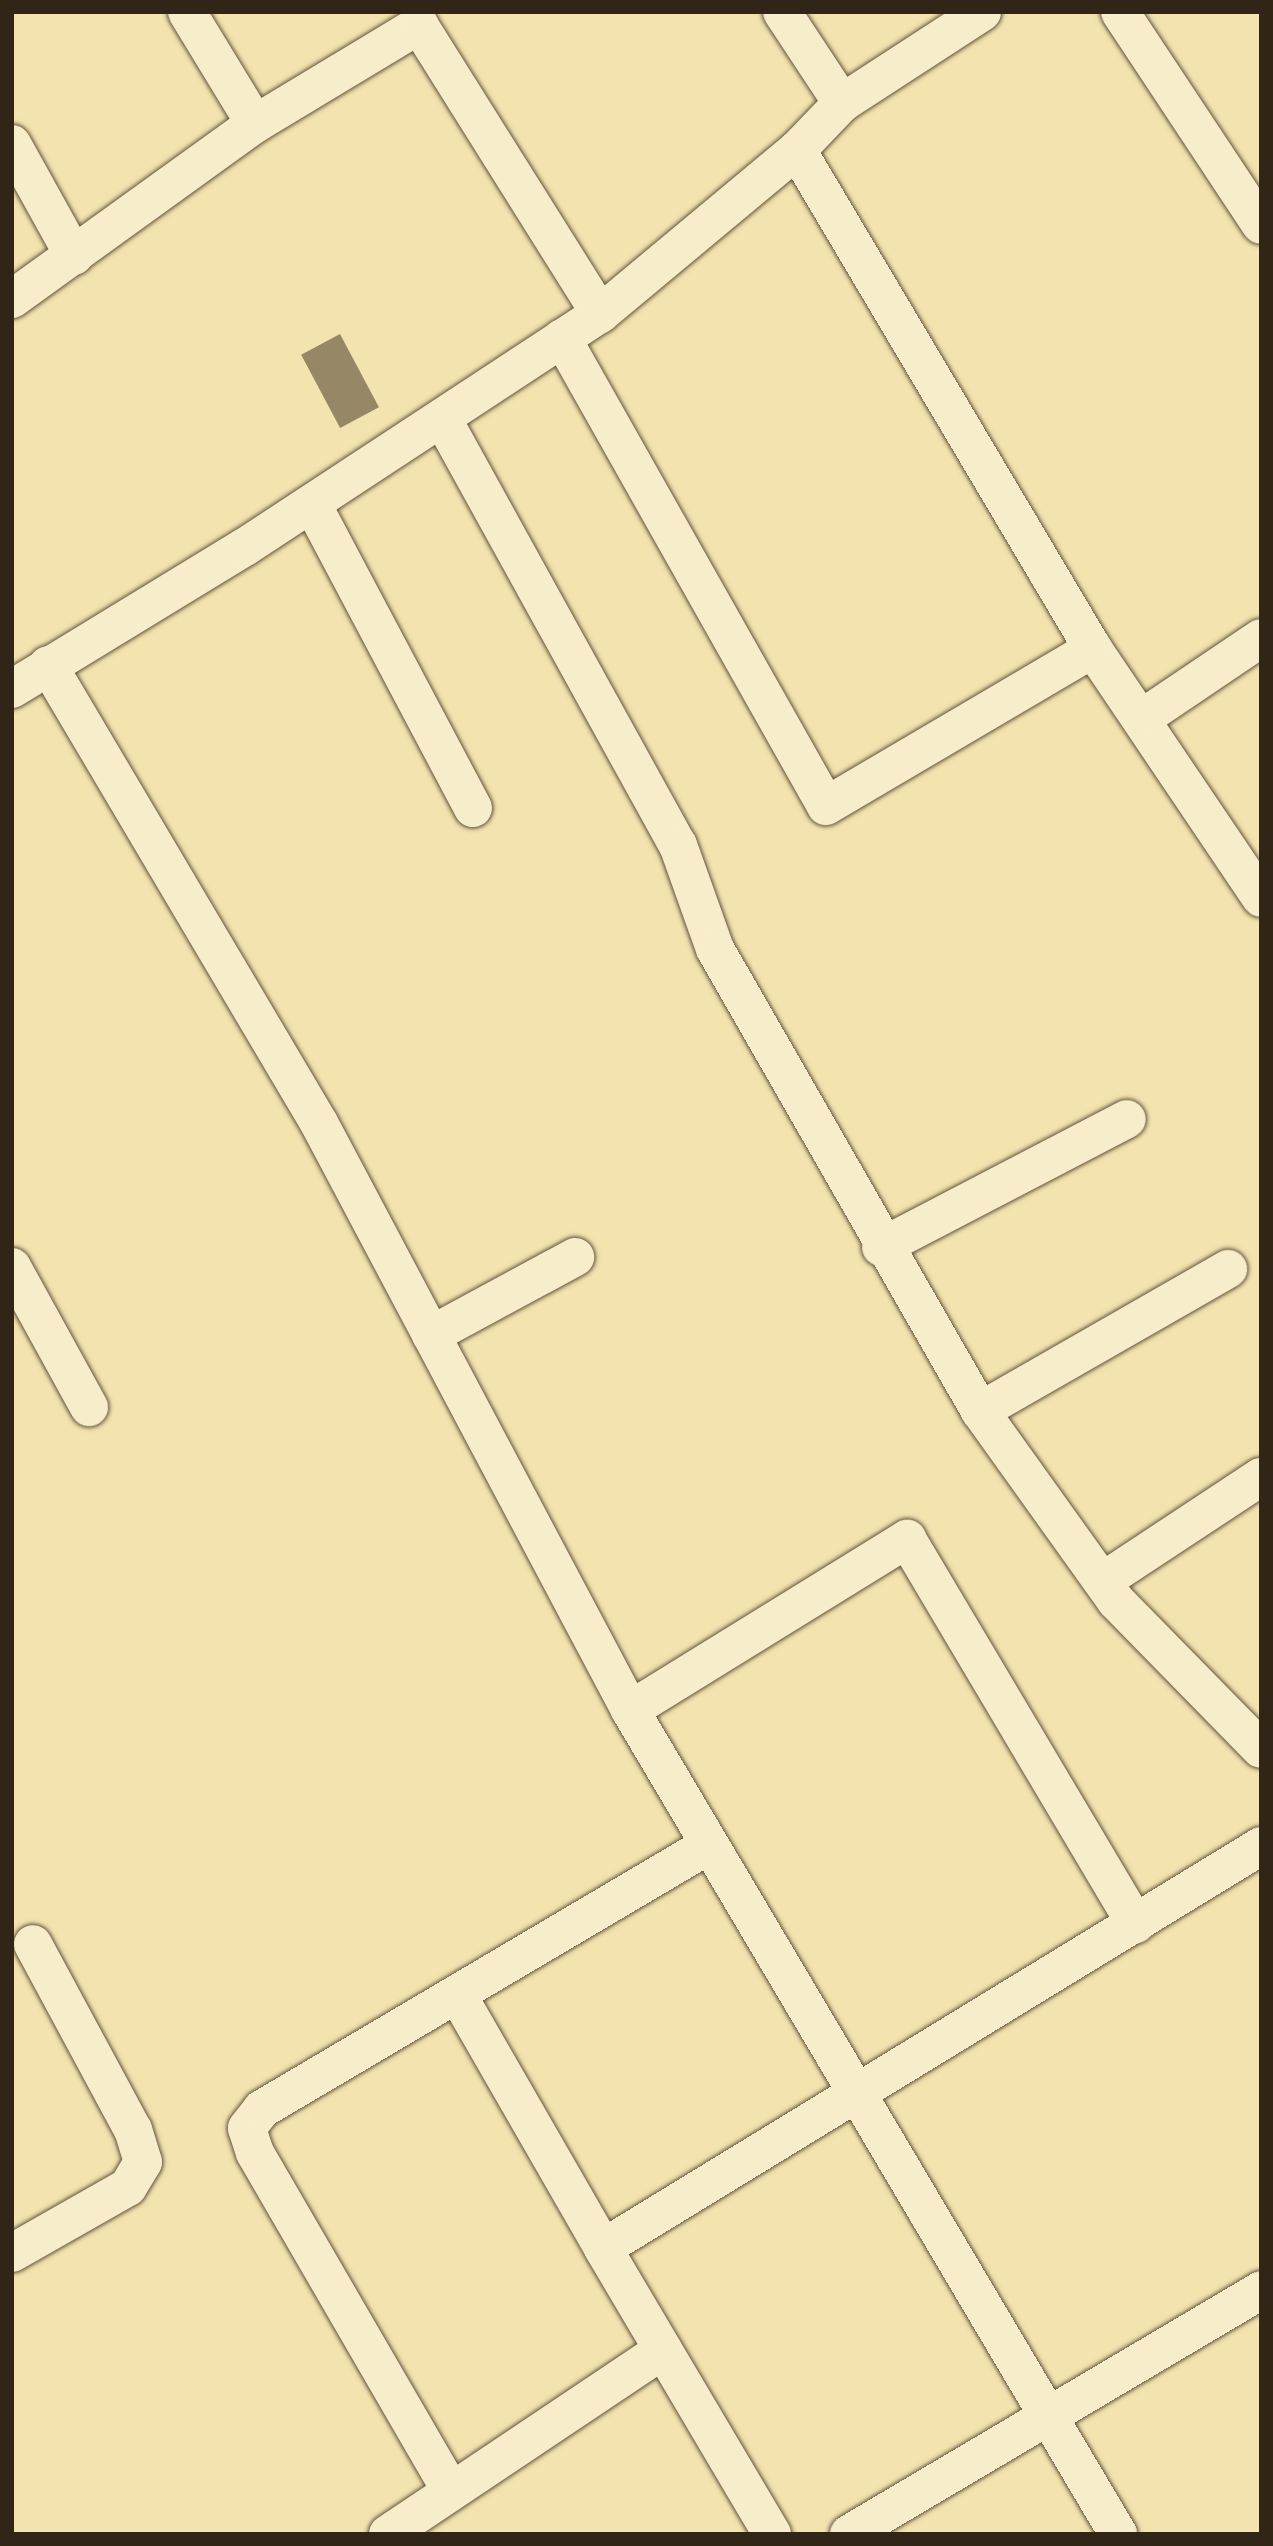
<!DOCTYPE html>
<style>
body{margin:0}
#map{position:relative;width:1273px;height:2546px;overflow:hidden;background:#f3e3af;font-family:"IM FELL DW Pica",serif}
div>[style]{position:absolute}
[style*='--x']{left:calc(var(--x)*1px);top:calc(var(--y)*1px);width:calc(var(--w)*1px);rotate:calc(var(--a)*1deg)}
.building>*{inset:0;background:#968866;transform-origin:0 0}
.roads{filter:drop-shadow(0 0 2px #62543d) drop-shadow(0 0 2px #62543d)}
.minor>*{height:38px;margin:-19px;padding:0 19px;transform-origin:19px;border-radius:19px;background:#f7edcb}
span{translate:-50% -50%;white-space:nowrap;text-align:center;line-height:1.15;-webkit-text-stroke:6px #f7edcb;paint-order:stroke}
.frame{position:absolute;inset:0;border:14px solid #312517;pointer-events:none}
</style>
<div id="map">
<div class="building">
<div style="left:340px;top:334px;width:83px;height:44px;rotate:62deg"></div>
</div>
<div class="roads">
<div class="minor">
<div style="--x:187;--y:12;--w:131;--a:58.7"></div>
<div style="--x:782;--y:12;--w:109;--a:56.6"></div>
<div style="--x:1120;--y:12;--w:255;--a:56.5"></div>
<div style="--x:12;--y:144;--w:128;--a:61"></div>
<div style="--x:797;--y:150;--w:580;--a:59.32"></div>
<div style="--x:1093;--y:649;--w:300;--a:56"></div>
<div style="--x:12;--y:299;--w:299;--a:-35.8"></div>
<div style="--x:255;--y:124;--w:192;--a:-31.1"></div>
<div style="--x:419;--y:25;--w:341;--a:57.9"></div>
<div style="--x:562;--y:338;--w:537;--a:60.57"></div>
<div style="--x:826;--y:806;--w:310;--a:-30.5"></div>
<div style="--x:443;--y:420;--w:486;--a:61.1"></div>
<div style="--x:678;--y:845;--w:110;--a:70.4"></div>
<div style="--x:715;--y:949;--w:533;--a:60.16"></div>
<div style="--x:980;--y:1411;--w:234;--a:54.4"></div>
<div style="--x:1116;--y:1601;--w:207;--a:45.6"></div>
<div style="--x:312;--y:504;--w:344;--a:62.1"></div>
<div style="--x:48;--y:665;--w:532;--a:59.39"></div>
<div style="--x:319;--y:1123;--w:664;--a:62.08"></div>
<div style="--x:630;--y:1710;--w:958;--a:59.36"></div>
<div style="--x:12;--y:689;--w:273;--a:-31.4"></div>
<div style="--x:245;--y:547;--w:425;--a:-33.3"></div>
<div style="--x:600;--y:314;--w:256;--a:-39.8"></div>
<div style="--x:797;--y:150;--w:65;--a:-46.2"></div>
<div style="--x:842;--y:103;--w:167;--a:-33"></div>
<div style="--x:1144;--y:717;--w:141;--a:-34"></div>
<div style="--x:881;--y:1247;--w:277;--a:-27.5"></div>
<div style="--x:12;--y:1267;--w:160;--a:61.2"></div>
<div style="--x:431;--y:1335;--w:164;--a:-28.4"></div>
<div style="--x:980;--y:1411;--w:286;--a:-29.8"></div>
<div style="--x:1103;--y:1581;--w:189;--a:-33.4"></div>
<div style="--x:630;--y:1710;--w:326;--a:-31.7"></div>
<div style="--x:907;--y:1539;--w:448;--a:59.3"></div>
<div style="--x:457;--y:1994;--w:293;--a:60.1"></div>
<div style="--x:12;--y:2253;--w:133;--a:-29.6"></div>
<div style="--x:128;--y:2187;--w:29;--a:-59"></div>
<div style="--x:143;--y:2162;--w:34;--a:-107"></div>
<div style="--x:133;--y:2130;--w:211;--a:-118.3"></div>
<div style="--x:451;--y:2491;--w:391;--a:-120.1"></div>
<div style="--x:255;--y:2153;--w:26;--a:-108"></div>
<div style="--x:247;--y:2128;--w:24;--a:-52"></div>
<div style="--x:262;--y:2109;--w:519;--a:-30.57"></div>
<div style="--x:388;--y:2534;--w:331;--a:-33.8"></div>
<div style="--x:772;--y:2534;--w:332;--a:-120.6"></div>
<div style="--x:603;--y:2248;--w:771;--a:-31.42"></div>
<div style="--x:849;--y:2534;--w:479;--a:-30.6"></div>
</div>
</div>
<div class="frame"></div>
</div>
